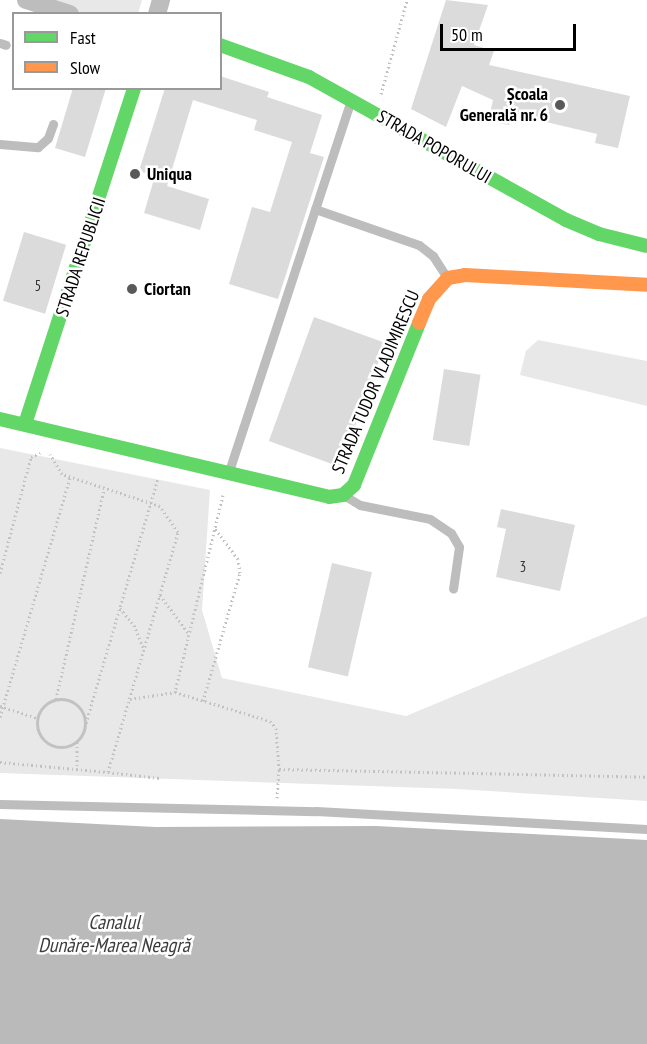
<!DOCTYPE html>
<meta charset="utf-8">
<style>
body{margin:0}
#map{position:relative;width:647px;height:1044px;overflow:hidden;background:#fff;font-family:"PT Sans Narrow",sans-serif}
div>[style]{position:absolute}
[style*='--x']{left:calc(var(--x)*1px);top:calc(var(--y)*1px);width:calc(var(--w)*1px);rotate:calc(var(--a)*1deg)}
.green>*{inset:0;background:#e8e8e8}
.water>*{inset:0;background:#bababa}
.building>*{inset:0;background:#dbdbdb;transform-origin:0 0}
.path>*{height:3px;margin-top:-1.5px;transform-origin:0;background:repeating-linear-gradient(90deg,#c2c2c2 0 1.5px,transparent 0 4.5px)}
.path>.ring{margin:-1.5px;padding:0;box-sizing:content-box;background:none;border:3px solid #c2c2c2;border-radius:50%}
.lane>*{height:9px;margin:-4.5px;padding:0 4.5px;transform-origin:4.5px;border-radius:4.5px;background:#bdbdbd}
.street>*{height:18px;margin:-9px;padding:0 9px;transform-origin:9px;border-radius:9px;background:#bdbdbd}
.fast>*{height:14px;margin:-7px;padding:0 7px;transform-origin:7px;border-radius:7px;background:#63d668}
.slow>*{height:14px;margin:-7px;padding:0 7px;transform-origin:7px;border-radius:7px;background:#ff974d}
.dots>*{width:16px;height:16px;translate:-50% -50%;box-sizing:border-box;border:3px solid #fff;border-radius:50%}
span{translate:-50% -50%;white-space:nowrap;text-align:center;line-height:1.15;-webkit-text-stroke:5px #fff;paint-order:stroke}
.number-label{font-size:15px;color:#373737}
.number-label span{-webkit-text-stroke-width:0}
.poi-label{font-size:18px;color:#000;font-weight:700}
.right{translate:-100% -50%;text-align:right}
.left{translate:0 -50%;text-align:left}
.street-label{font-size:18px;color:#000}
.water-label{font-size:20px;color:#3d3d3d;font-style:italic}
.legend{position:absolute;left:12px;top:12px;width:210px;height:78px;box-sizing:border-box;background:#fff;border:2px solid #999;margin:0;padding:8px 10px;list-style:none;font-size:18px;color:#000}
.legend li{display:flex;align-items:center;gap:12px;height:30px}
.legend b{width:30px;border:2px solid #999}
.scale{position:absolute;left:440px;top:24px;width:136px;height:27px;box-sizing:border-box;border:3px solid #000;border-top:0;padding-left:8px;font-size:18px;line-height:21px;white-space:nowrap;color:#000;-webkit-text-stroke:4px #fff;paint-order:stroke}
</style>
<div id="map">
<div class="green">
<div style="clip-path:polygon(39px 0,142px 0,138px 14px,83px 13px)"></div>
<div style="clip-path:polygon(538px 340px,647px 361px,647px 406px,520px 375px,526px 351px)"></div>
<div style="clip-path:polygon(0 448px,210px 490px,202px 610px,222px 678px,406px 716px,647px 616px,647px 801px,457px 789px,0 773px)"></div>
</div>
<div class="water">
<div style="clip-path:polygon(0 819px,155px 827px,376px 826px,647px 840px,647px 1044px,0 1044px)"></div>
</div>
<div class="building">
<div style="clip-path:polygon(446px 0,488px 5px,474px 45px,494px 51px,489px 65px,630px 96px,618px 148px,595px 143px,597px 134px,512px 114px,509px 125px,488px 121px,493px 100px,462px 86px,446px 127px,411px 109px)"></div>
<div style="clip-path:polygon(220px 76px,269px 92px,267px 97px,322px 115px,310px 153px,324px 157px,278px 299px,229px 284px,252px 207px,270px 212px,292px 142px,254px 130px,257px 120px,193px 100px,167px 186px,209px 199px,200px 230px,144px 213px,155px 176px,139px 171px,165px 88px,220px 88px)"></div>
<div style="clip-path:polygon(73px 88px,106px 88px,85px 157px,55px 148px)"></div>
<div style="left:24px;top:232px;width:44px;height:72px;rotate:17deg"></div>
<div style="left:314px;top:317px;width:76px;height:132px;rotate:20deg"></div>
<div style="left:444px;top:369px;width:37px;height:72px;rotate:9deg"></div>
<div style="clip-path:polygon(501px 509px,575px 525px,560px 591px,496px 577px,506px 529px,497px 527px)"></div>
<div style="left:332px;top:563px;width:41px;height:107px;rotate:13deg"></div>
</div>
<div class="path">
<div style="--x:381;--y:94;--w:98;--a:-74.5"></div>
<div style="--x:223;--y:495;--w:203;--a:103.7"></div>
<div style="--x:175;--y:692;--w:99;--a:17"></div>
<div style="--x:270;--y:721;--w:9;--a:49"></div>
<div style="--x:276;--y:728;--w:41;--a:85.8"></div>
<div style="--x:0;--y:573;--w:120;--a:-75"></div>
<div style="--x:31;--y:457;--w:10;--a:-24"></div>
<div style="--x:160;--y:595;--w:49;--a:53.4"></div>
<div style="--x:120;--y:608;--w:22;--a:51"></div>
<div style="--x:134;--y:625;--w:24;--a:68"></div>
<div class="ring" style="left:37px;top:699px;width:45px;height:45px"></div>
<div style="--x:56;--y:699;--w:215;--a:-77.1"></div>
<div style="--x:130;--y:699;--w:46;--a:-8.8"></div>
<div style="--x:203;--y:701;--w:133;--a:-73.9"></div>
<div style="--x:240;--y:573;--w:14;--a:-98"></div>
<div style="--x:238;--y:559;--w:38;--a:-127"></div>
<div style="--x:0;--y:706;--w:40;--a:18"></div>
<div style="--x:0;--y:717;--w:250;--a:-73.7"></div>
<div style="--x:86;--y:723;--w:254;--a:-73.6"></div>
<div style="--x:77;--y:742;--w:25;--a:90"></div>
<div style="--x:0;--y:762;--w:108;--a:5.3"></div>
<div style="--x:108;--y:772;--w:250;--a:-73.7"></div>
<div style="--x:178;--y:532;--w:32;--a:-125"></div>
<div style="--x:160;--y:506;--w:103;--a:-161.9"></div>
<div style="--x:62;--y:474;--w:23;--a:-121"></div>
<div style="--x:108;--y:772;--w:52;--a:6.6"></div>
<div style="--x:277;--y:798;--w:29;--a:-86"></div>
<div style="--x:279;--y:769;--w:368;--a:1.2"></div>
</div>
<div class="lane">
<div style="--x:0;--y:43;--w:6;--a:18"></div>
<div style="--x:0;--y:144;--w:38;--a:5"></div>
<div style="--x:38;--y:147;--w:13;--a:-42"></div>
<div style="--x:48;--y:138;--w:15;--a:-70"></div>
<div style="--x:315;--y:209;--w:110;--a:19.1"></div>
<div style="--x:419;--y:245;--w:18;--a:38"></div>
<div style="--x:433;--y:256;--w:24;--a:57"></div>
<div style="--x:229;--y:471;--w:388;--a:-71.8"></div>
<div style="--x:345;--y:496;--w:17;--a:31"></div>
<div style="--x:360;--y:505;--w:71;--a:11.3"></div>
<div style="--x:430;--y:519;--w:25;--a:34"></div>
<div style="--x:451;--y:533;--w:16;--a:60"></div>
<div style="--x:459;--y:547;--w:42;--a:98.1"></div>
<div style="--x:0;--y:804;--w:316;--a:1.3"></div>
<div style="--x:316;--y:811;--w:331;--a:3.1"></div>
</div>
<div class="street">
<div style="--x:26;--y:0;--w:46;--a:17.7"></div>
<div style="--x:157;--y:14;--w:15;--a:-74"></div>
</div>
<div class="fast">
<div style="--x:220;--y:45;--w:95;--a:19.8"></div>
<div style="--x:309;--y:77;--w:294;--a:29.1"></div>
<div style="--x:566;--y:220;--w:36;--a:23"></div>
<div style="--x:599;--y:234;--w:49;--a:14"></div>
<div style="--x:0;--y:419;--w:338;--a:13.3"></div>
<div style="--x:329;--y:497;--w:14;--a:-8"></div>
<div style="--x:343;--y:495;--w:15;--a:-42"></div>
<div style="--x:354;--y:485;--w:175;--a:-68.1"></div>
<div style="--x:25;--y:424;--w:353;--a:-72"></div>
</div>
<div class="slow">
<div style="--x:419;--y:323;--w:26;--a:-67"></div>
<div style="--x:429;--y:299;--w:28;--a:-48"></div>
<div style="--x:448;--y:278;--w:17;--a:-10"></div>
<div style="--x:465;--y:275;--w:182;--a:3.1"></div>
</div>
<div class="dots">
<div style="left:560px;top:105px;background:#595959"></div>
<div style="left:135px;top:174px;background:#595959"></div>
<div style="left:132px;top:289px;background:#595959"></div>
</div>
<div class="number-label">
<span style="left:38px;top:286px">5</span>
<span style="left:523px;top:567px">3</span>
</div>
<div class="poi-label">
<span class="right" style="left:548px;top:105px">Școala<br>Generală nr. 6</span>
<span class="left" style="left:147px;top:174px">Uniqua</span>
<span class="left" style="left:144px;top:289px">Ciortan</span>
</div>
<div class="street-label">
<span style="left:434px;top:147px;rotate:30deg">STRADA POPORULUI</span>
<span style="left:81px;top:257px;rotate:-72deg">STRADA REPUBLICII</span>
<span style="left:376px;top:382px;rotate:-67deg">STRADA TUDOR VLADIMIRESCU</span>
</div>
<div class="water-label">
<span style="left:114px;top:934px">Canalul<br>Dunăre-Marea Neagră</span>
</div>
<ul class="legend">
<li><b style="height:8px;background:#63d668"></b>Fast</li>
<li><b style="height:8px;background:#ff974d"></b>Slow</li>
</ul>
<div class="scale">50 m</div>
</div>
